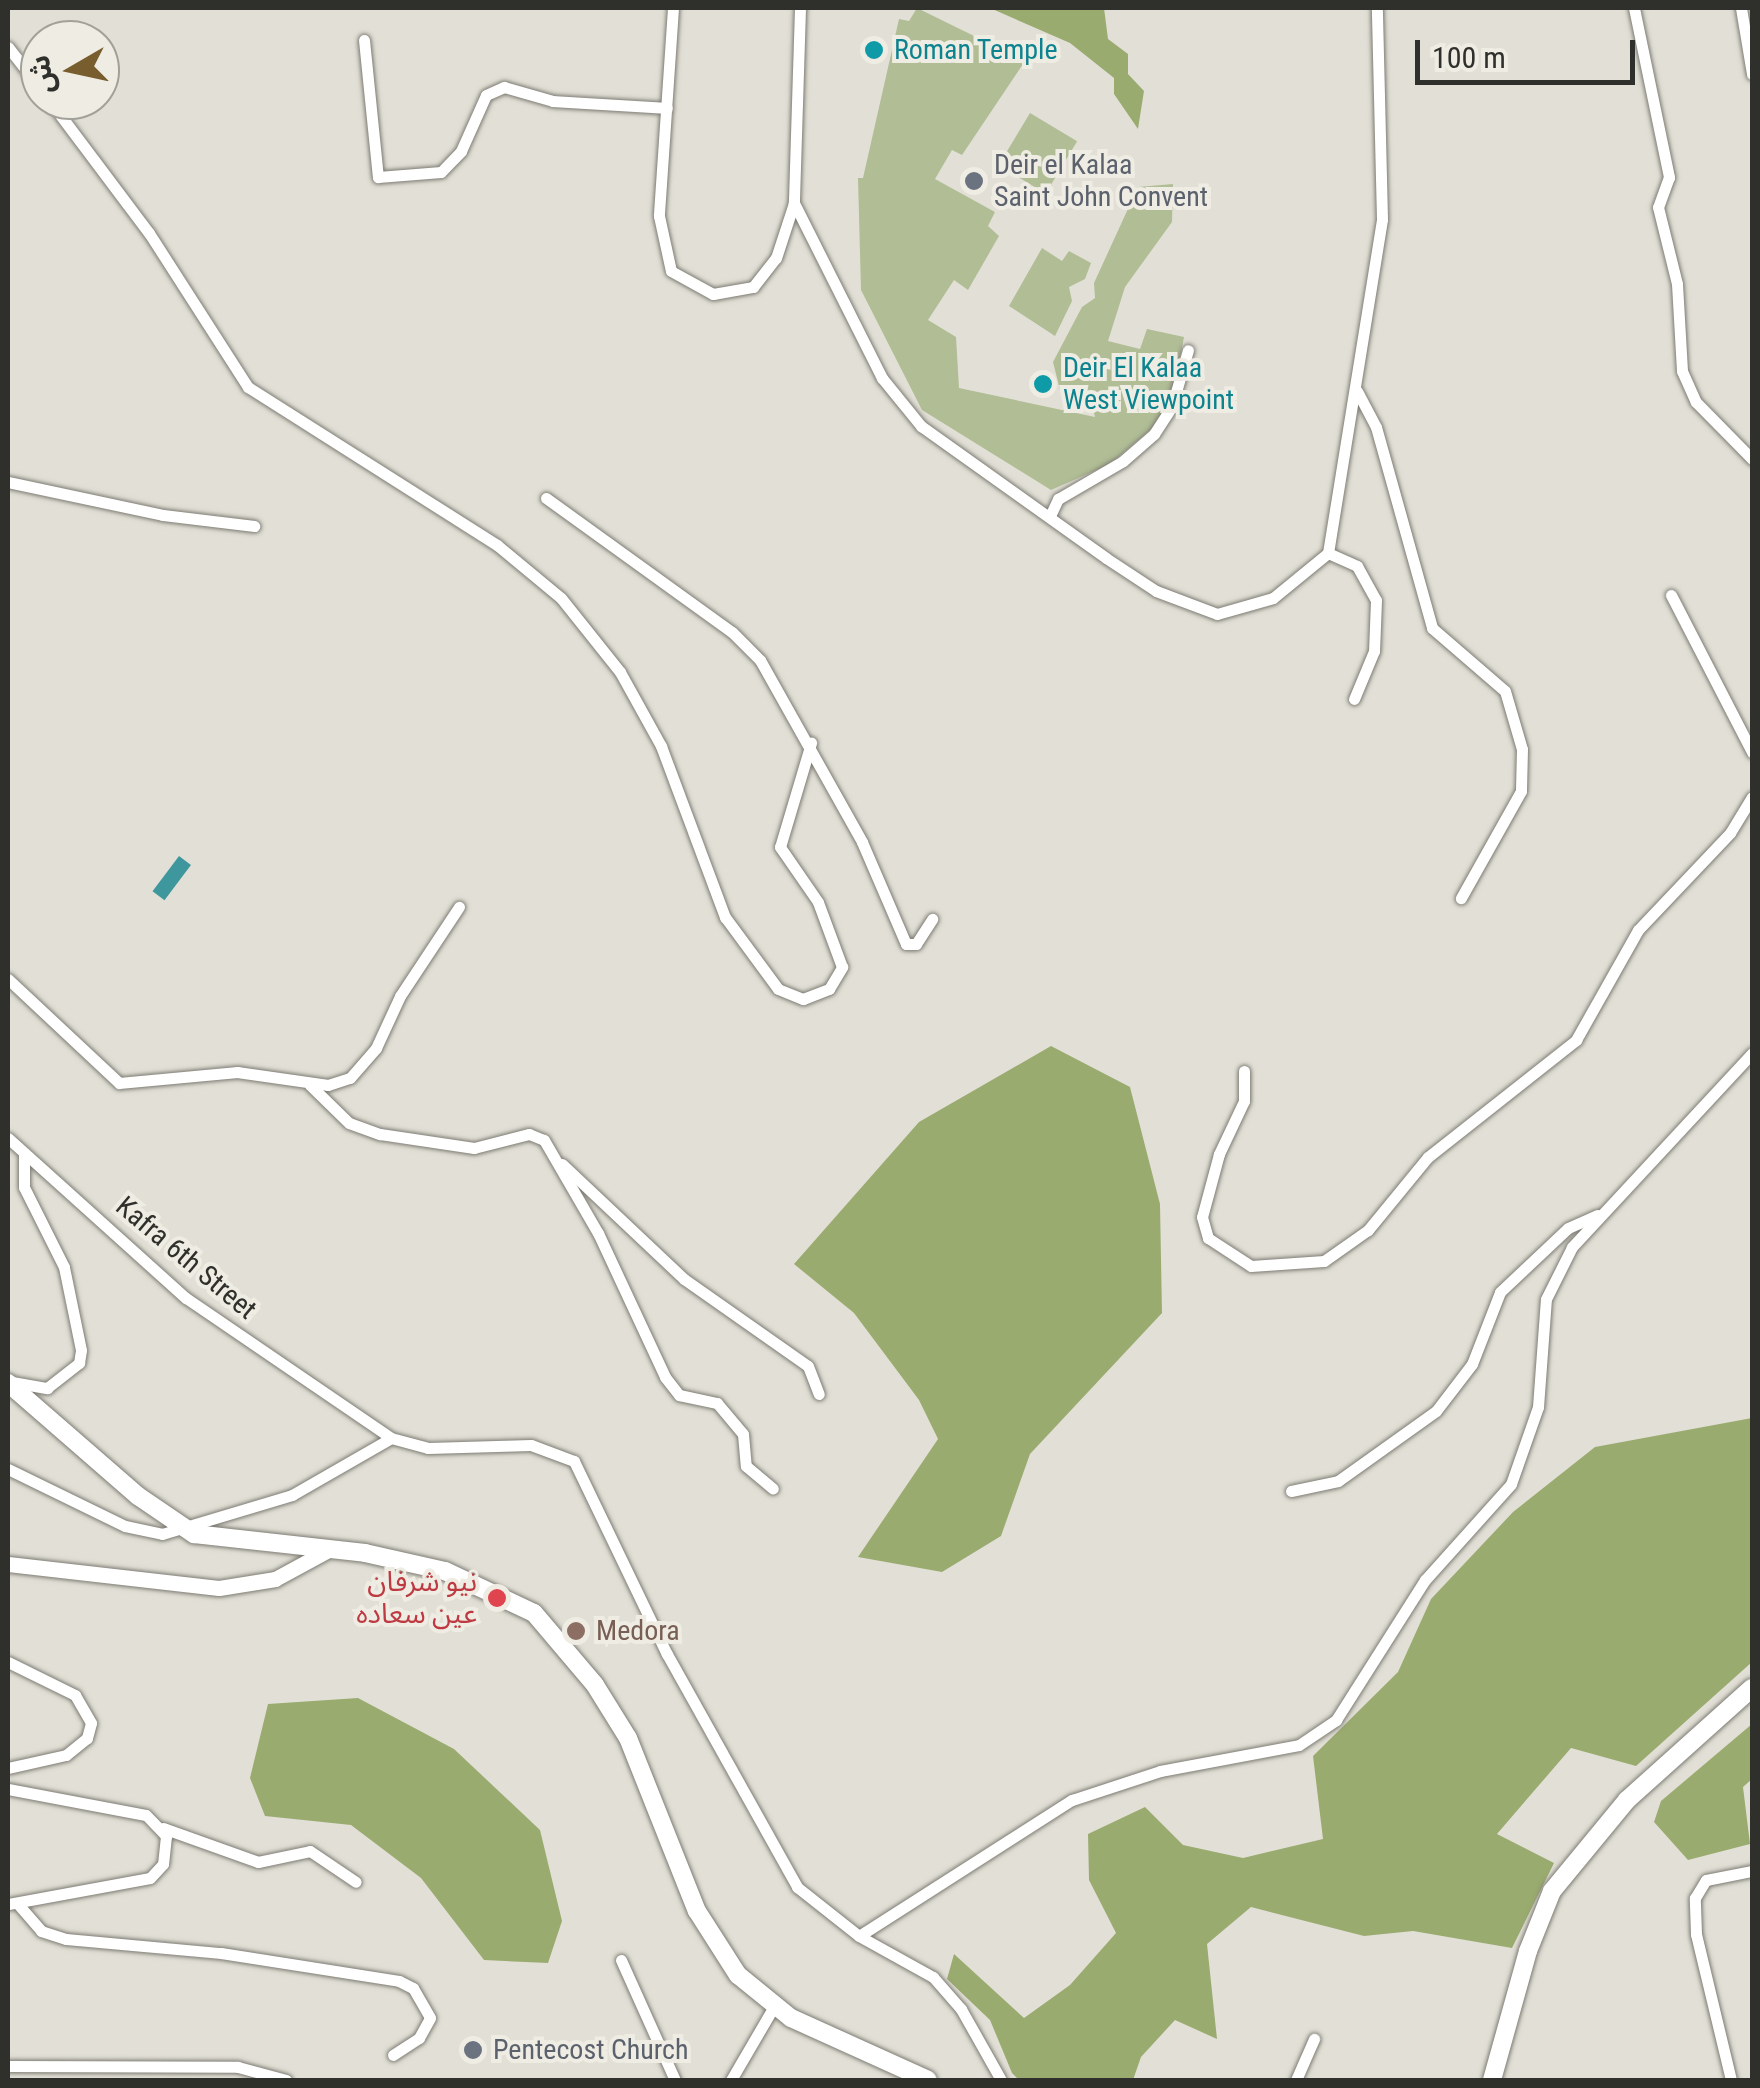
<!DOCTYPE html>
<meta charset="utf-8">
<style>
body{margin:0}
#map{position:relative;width:1760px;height:2088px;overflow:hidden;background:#e2e0d6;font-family:"Roboto Condensed","Noto Sans Arabic",sans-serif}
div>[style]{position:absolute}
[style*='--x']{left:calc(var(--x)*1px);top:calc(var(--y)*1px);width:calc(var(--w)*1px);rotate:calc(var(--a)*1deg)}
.green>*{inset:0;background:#b0bd95;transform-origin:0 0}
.forest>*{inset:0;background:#9aab70}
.water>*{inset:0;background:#3f979e;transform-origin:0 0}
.roads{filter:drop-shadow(0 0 2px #7d7b73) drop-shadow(0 0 2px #7d7b73)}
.minor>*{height:11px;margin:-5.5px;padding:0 5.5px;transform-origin:5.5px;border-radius:5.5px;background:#fff}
.tertiary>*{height:15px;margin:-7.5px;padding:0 7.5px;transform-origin:7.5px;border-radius:7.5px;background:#fff}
.secondary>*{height:18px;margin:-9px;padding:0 9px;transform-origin:9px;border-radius:9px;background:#fff}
.dots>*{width:28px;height:28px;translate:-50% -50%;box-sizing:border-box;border:5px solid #efede3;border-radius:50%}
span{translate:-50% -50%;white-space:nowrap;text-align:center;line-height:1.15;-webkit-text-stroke:8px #efede3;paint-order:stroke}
.culture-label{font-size:28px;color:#0d838f}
.left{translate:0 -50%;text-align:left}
.worship-label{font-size:28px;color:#5b616d}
.street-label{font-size:28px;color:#2f2f2b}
.health-label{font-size:28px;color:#be3a42}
.right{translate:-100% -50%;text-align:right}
.education-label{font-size:28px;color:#785e54}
.frame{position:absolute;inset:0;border:10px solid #2f2f2b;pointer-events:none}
.north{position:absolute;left:20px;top:20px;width:100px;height:100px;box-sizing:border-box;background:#efede3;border:2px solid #a2a199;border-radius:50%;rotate:261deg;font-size:28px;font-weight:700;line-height:40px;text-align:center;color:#2f2f2b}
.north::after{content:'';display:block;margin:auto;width:35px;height:45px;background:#785e2f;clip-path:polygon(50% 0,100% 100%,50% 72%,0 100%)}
.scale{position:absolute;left:1415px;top:40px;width:220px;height:45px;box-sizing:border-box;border:5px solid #2f2f2b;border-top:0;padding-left:12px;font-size:30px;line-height:35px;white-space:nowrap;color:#2f2f2b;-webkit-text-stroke:8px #efede3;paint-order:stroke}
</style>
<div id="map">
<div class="green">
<div style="clip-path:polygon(917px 8px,1025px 61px,962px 155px,952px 150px,935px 179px,995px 212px,988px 226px,999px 236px,968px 290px,954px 280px,928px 320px,956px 337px,959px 388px,1095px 417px,1090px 397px,1060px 390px,1053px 362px,1082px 307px,1095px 298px,1094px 283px,1138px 187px,1173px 184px,1172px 222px,1125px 287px,1108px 341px,1140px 349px,1147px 329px,1184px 337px,1172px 398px,1157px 424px,1110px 464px,1051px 490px,922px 410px,861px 290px,858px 178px,863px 178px,899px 19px,909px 21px)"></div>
<div style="left:1030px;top:113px;width:55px;height:61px;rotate:31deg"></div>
<div style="clip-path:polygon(1042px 248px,1062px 261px,1069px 251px,1091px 263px,1085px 279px,1069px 287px,1072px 301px,1055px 336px,1009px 306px)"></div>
</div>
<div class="forest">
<div style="clip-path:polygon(990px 8px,1104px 8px,1108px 39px,1128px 54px,1128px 74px,1144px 91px,1138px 129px,1114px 94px,1114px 78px,1070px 43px)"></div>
<div style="clip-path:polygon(1051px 1046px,1130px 1087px,1160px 1204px,1162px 1313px,1030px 1454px,1001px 1536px,942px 1572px,858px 1557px,938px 1439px,919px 1400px,854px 1313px,794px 1264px,919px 1122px)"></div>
<div style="clip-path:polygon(1752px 1418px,1752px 1662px,1636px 1766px,1571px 1748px,1497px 1834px,1554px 1863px,1512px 1948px,1413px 1931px,1364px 1936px,1251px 1907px,1207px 1944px,1217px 2039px,1175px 2020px,1141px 2057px,1133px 2080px,1019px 2080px,1012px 2073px,990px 2020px,947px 1979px,954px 1954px,1024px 2018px,1070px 1985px,1116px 1933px,1089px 1880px,1088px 1834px,1145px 1807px,1183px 1845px,1243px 1858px,1323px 1839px,1313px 1756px,1398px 1672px,1431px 1599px,1513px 1512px,1595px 1447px)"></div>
<div style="clip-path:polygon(358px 1698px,454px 1749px,540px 1830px,562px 1921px,548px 1963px,484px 1960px,421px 1878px,351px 1825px,265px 1816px,250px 1778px,268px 1704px)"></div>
<div style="clip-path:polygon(1752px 1724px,1752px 1779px,1743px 1787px,1750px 1844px,1688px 1860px,1654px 1822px,1661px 1801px)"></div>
</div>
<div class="water">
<div style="left:179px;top:856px;width:15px;height:44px;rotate:37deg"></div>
</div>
<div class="roads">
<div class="minor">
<div style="--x:673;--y:8;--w:208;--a:93.9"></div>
<div style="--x:659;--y:216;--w:56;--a:77.7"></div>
<div style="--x:671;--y:271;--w:48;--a:28.7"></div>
<div style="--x:713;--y:294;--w:41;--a:-9.9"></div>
<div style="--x:753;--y:287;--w:37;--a:-52"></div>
<div style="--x:776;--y:258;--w:58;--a:-71.9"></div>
<div style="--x:800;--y:8;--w:195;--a:91.8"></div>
<div style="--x:794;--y:203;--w:196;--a:63.3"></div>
<div style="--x:882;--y:378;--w:62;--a:50.9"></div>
<div style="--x:921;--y:426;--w:227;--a:35.5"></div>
<div style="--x:1106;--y:558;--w:60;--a:33.4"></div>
<div style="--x:1156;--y:591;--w:65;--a:20.7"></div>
<div style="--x:1217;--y:614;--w:58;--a:-15.9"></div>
<div style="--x:1273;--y:598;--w:71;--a:-39.3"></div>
<div style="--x:1328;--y:553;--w:338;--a:-80.8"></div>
<div style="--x:1382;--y:219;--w:211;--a:-91.4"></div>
<div style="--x:1634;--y:8;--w:173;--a:78.3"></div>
<div style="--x:1669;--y:177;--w:32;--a:110"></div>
<div style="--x:1658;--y:207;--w:79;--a:76.1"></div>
<div style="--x:1677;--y:284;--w:87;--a:86.7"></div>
<div style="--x:1682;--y:371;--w:34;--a:66"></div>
<div style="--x:1696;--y:402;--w:80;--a:45.5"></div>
<div style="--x:1741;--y:8;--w:67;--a:80.5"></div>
<div style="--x:364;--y:40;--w:138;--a:84.2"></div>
<div style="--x:378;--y:177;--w:63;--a:-4.5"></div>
<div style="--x:441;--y:172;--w:29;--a:-46"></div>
<div style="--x:461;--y:151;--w:61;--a:-65.9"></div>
<div style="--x:486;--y:95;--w:20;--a:-24"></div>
<div style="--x:504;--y:87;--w:51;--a:15.9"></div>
<div style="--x:553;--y:101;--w:114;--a:3.5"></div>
<div style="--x:8;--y:47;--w:52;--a:52"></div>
<div style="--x:49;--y:100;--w:166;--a:53.1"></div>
<div style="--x:149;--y:233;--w:183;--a:57.3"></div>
<div style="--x:248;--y:387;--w:295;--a:32.4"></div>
<div style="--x:497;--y:545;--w:83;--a:39.6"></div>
<div style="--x:561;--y:598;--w:95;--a:51.4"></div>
<div style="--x:620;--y:672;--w:85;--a:61"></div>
<div style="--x:661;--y:746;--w:183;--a:69.5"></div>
<div style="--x:725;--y:917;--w:89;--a:53.6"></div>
<div style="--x:778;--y:989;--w:27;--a:22"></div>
<div style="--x:803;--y:999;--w:28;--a:-21"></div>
<div style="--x:829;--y:989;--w:26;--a:-59"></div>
<div style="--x:842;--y:967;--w:69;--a:-110.3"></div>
<div style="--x:818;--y:902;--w:67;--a:-124.6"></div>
<div style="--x:780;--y:847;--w:109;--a:-73.4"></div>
<div style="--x:1357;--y:391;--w:41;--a:62.2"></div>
<div style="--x:1376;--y:427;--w:209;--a:74.4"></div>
<div style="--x:1432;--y:628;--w:96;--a:40.8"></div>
<div style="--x:1505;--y:691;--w:60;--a:73.7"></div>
<div style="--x:1522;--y:749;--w:42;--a:91.4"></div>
<div style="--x:1521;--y:791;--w:123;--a:119.3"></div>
<div style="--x:8;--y:482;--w:158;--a:12"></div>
<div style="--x:163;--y:515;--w:92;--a:6.9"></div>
<div style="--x:546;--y:498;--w:229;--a:35.8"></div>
<div style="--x:732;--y:632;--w:40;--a:45"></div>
<div style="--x:760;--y:660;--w:209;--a:60.7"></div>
<div style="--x:862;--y:842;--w:111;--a:66.7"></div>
<div style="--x:906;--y:944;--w:10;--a:0"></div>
<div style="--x:916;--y:944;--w:30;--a:-57"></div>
<div style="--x:1050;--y:516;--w:19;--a:-65"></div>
<div style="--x:1058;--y:499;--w:75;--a:-30.3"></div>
<div style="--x:1123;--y:461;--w:41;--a:-41.1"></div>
<div style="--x:1154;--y:434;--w:33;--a:-57"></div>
<div style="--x:1172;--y:406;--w:58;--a:-74.1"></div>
<div style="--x:1328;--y:553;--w:32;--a:24"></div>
<div style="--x:1357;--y:566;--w:39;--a:61"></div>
<div style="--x:1376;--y:600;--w:51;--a:92.2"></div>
<div style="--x:1374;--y:651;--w:52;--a:112.6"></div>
<div style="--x:1671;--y:595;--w:177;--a:62.7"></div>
<div style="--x:8;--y:979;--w:152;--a:43.1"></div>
<div style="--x:119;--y:1083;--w:119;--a:-5.3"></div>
<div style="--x:237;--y:1072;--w:92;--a:8.1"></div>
<div style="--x:328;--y:1085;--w:23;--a:-18"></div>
<div style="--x:350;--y:1078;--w:40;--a:-49"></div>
<div style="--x:376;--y:1048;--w:57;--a:-65.2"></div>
<div style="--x:400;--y:996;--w:107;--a:-56.5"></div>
<div style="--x:1244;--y:1071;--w:30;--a:90"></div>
<div style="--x:1244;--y:1101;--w:59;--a:115.3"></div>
<div style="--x:1219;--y:1154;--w:65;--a:105.1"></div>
<div style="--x:1202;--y:1217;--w:22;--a:74"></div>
<div style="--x:1208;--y:1238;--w:51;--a:33.1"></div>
<div style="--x:1251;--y:1266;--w:73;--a:-3.9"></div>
<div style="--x:1324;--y:1261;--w:54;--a:-35.2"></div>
<div style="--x:1368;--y:1230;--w:94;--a:-50.6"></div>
<div style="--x:1428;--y:1157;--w:189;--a:-38.3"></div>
<div style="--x:1576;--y:1040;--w:126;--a:-60.6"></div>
<div style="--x:1638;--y:930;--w:134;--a:-46.5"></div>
<div style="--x:1730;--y:833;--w:42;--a:-58.6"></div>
<div style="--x:310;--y:1085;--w:54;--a:44.3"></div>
<div style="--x:349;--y:1123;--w:33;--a:20"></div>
<div style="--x:380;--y:1134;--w:95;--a:8.5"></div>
<div style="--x:474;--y:1148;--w:57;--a:-14.3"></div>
<div style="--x:529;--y:1134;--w:16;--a:22"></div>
<div style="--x:544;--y:1140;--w:108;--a:59.9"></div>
<div style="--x:598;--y:1233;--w:159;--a:65"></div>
<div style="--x:665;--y:1377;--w:23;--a:52"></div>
<div style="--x:679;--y:1395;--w:39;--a:12"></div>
<div style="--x:717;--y:1403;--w:40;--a:50"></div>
<div style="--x:743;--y:1434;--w:32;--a:85"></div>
<div style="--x:746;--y:1466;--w:35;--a:40"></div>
<div style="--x:8;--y:1138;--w:239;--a:42"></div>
<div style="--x:186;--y:1298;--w:248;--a:34.3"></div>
<div style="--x:391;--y:1438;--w:38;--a:15"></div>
<div style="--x:428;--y:1448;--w:103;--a:-1.7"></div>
<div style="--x:531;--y:1445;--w:46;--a:20.4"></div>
<div style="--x:574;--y:1461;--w:214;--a:64.3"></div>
<div style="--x:667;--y:1654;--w:267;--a:60.8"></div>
<div style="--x:797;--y:1887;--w:79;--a:38.3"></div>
<div style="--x:859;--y:1936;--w:85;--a:29"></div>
<div style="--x:933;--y:1977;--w:43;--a:48.8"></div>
<div style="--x:961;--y:2009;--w:81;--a:60.6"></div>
<div style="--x:562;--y:1164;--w:168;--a:43.3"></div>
<div style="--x:684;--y:1279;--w:151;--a:35.1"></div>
<div style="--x:808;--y:1366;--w:30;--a:69"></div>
<div style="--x:12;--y:1382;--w:36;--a:10"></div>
<div style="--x:47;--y:1388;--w:41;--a:-38"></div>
<div style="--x:79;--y:1363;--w:13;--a:-81"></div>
<div style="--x:81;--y:1350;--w:85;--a:-101.6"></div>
<div style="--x:64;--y:1267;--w:89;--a:-116.6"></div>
<div style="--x:24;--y:1187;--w:34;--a:-90"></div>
<div style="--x:8;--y:1469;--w:130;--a:26"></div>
<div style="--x:125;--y:1526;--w:38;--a:12"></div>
<div style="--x:162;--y:1534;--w:136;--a:-16.7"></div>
<div style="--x:292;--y:1495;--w:114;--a:-29.9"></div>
<div style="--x:1291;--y:1491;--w:48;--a:-12"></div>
<div style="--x:1338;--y:1481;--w:120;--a:-35.5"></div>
<div style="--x:1436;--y:1411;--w:59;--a:-52.5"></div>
<div style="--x:1472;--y:1364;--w:77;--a:-68.7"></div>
<div style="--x:1500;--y:1292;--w:93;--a:-43.3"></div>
<div style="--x:1568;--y:1228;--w:32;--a:-24"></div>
<div style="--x:8;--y:1662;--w:75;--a:26.2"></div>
<div style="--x:75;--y:1695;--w:32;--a:60"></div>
<div style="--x:91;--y:1723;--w:16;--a:105"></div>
<div style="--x:87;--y:1738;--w:27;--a:141"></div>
<div style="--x:66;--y:1755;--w:59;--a:167.4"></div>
<div style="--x:8;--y:1789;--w:140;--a:10.7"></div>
<div style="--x:146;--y:1815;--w:29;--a:46"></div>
<div style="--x:166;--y:1836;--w:28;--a:96"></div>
<div style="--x:163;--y:1864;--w:19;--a:133"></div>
<div style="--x:150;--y:1878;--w:144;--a:169.6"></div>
<div style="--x:163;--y:1828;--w:101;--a:19.7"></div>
<div style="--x:258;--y:1862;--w:53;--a:-11.9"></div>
<div style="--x:310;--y:1851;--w:55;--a:34"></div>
<div style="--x:17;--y:1903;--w:37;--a:49"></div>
<div style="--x:41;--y:1931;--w:26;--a:18"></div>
<div style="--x:66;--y:1939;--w:156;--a:5.2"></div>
<div style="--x:221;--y:1953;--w:180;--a:8.9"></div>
<div style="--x:399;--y:1981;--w:16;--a:27"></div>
<div style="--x:413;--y:1988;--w:34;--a:60"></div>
<div style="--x:430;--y:2018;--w:23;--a:119"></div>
<div style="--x:419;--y:2038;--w:31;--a:147"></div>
<div style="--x:859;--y:1936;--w:253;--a:-32.6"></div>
<div style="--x:1072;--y:1800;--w:93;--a:-18.2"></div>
<div style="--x:1160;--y:1771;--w:141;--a:-10.6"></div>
<div style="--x:1299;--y:1745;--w:45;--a:-34"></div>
<div style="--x:1336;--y:1720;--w:166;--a:-57.6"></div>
<div style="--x:1425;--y:1580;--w:129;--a:-48.1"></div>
<div style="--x:1511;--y:1484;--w:82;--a:-70.7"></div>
<div style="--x:1538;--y:1407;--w:108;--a:-85.8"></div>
<div style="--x:1546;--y:1299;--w:58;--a:-63.4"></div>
<div style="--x:1572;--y:1247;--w:265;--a:-47.1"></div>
<div style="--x:621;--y:1960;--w:132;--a:65.8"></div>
<div style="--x:8;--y:2066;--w:230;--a:0.2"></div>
<div style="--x:238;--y:2067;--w:50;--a:15.2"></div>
<div style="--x:731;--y:2080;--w:83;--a:-59.7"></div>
<div style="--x:1296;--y:2080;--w:45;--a:-66.3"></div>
<div style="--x:1731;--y:2080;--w:150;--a:-103.5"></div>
<div style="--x:1696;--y:1934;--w:36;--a:-92"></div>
<div style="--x:1695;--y:1898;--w:21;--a:-59"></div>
<div style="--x:1706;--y:1880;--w:47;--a:-11.1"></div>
</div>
<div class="tertiary">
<div style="--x:8;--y:1564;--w:212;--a:6.5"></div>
<div style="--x:219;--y:1588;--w:57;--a:-9.1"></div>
<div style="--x:275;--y:1579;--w:65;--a:-28.5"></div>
</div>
<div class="secondary">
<div style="--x:8;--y:1383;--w:172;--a:41"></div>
<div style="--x:138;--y:1496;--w:68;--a:34.2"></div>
<div style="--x:194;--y:1534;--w:172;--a:6.3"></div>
<div style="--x:365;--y:1553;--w:82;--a:12.7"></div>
<div style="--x:445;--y:1571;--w:98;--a:25.3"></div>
<div style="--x:534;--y:1613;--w:94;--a:49.7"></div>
<div style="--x:595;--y:1685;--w:62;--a:58.1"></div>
<div style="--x:628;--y:1738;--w:186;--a:68.3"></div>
<div style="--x:697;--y:1911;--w:76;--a:57.4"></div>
<div style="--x:738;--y:1975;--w:68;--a:39.1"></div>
<div style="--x:791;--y:2018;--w:150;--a:24.3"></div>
<div style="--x:1492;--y:2080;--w:134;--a:-74.4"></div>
<div style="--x:1528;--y:1951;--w:65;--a:-68.2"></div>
<div style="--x:1552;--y:1891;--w:118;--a:-50.5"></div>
<div style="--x:1627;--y:1800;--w:168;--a:-41.9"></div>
</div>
</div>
<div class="dots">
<div style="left:874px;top:50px;background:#0f9aa8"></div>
<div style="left:974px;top:181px;background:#6b7280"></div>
<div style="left:1043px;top:384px;background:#0f9aa8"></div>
<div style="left:497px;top:1598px;background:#e0444e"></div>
<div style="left:576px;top:1631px;background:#8d6e63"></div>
<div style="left:473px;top:2050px;background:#6b7280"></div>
</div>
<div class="culture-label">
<span class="left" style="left:894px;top:50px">Roman Temple</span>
<span class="left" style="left:1063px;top:384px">Deir El Kalaa<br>West Viewpoint</span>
</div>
<div class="worship-label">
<span class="left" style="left:994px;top:181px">Deir el Kalaa<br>Saint John Convent</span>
<span class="left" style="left:493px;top:2050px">Pentecost Church</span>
</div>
<div class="street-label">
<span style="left:186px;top:1258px;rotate:40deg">Kafra 6th Street</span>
</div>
<div class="health-label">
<span class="right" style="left:477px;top:1598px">نيو شرفان<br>عين سعاده</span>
</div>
<div class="education-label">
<span class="left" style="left:596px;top:1631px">Medora</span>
</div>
<div class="frame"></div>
<div class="north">ش</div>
<div class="scale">100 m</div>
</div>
